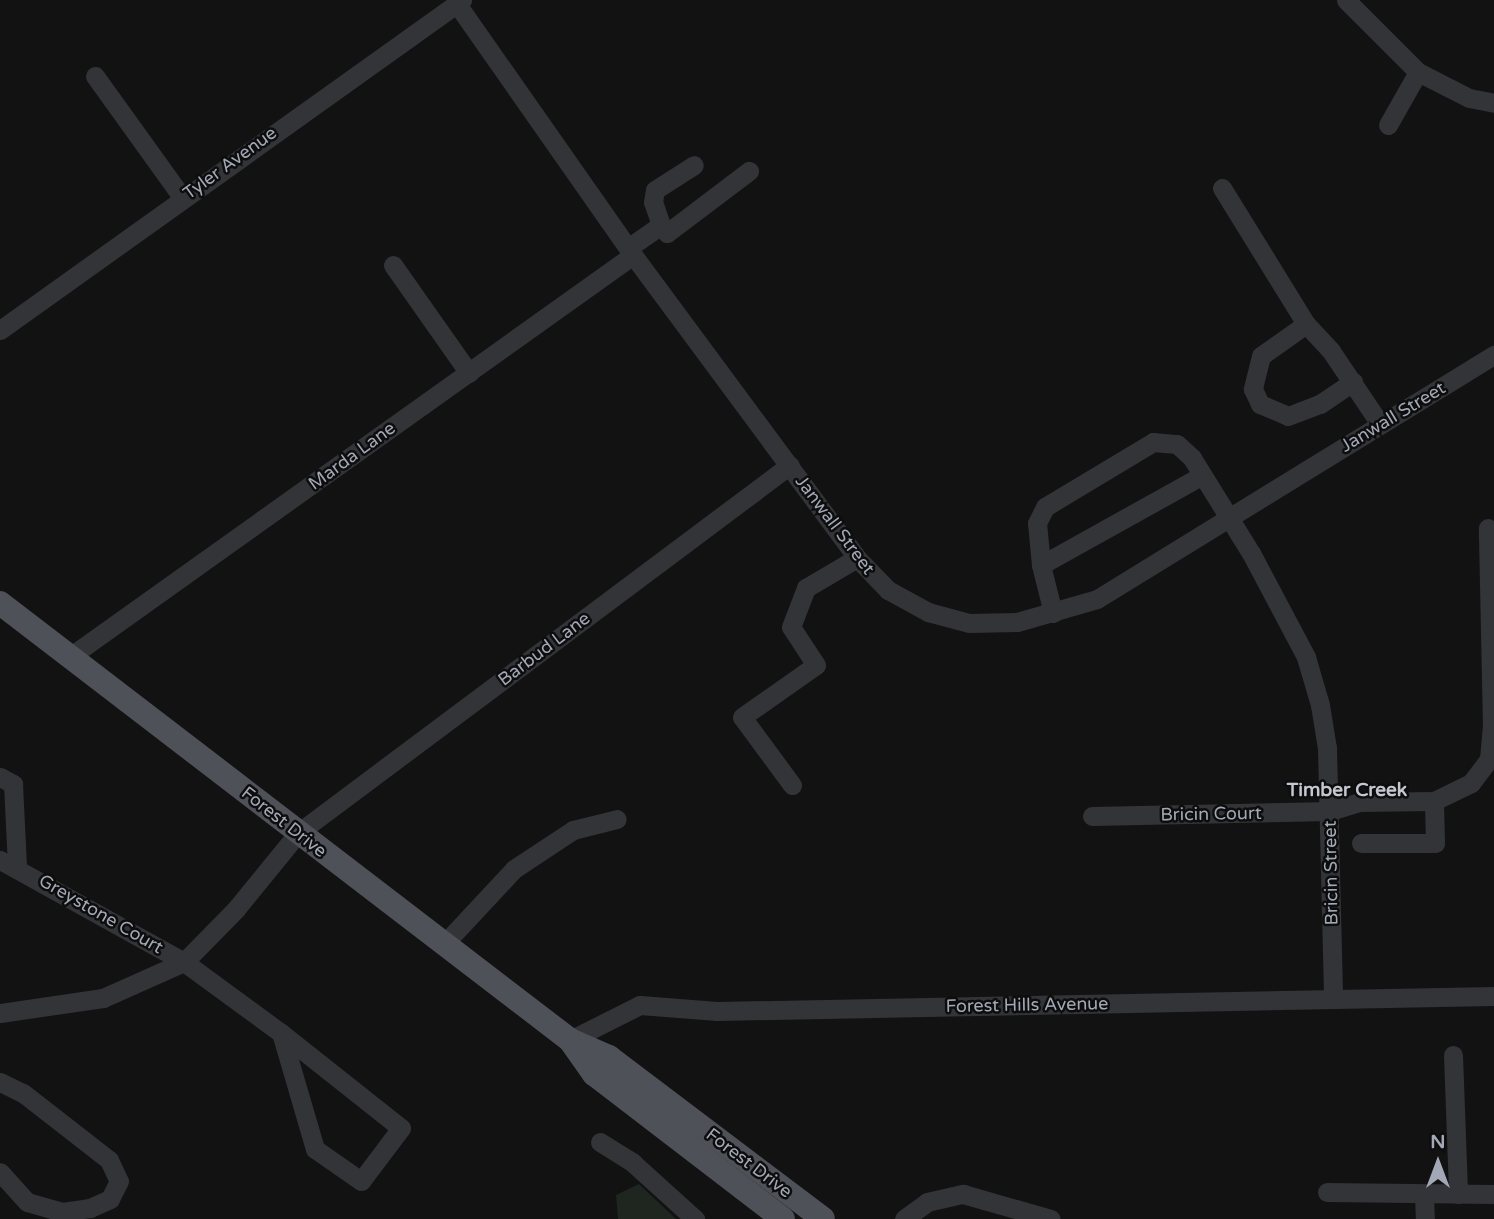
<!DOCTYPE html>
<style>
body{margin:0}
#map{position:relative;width:1494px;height:1219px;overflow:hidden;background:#121213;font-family:"Varela Round",sans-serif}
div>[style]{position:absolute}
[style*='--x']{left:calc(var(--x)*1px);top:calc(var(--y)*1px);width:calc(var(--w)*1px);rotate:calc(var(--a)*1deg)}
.green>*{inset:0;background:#1e261f}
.minor>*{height:19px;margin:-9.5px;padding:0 9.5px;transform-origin:9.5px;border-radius:9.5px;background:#333438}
.major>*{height:24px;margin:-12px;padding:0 12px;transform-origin:12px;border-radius:12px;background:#4e5158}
span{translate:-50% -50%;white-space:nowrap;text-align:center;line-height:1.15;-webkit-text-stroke:5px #0d0d0e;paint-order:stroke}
.street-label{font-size:18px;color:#a2a8b5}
.neighbourhood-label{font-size:19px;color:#c4c7d0;font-weight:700}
.north{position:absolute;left:1403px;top:1128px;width:70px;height:70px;-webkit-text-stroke:5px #0d0d0e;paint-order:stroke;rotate:0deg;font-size:19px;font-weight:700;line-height:28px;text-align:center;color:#a2a8b5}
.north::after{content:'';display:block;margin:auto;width:24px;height:32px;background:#a2a8b5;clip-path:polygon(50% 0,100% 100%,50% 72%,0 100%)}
</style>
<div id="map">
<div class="green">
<div style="clip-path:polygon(639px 1184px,676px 1219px,618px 1219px,616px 1195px)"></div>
</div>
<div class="minor">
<div style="--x:1346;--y:0;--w:102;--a:45"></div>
<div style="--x:1418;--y:72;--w:57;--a:27"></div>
<div style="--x:1469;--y:98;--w:25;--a:11"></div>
<div style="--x:457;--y:4;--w:307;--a:55"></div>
<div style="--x:633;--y:255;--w:377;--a:53.5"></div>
<div style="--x:857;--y:558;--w:45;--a:45.9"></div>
<div style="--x:888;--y:590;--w:46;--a:28.8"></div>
<div style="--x:928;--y:612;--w:42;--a:15"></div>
<div style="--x:969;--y:623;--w:48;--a:-1.2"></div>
<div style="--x:1017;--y:622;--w:83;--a:-16"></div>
<div style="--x:1097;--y:599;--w:466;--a:-31.6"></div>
<div style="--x:95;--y:76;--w:149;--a:54.3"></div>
<div style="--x:1388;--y:125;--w:61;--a:-60.5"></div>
<div style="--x:1222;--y:188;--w:160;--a:58.3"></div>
<div style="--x:1306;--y:324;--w:37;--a:47"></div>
<div style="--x:1331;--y:351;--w:88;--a:56.1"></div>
<div style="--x:661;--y:225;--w:24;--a:-109"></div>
<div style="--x:653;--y:202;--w:12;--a:-81"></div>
<div style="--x:655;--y:190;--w:46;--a:-32.7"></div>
<div style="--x:628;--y:248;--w:40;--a:-34.9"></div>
<div style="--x:661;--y:225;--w:10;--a:53"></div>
<div style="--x:667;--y:233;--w:103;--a:-37.1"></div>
<div style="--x:393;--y:265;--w:132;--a:54.9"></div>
<div style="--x:1306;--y:324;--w:55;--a:144.6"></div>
<div style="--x:1261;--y:356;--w:34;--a:104"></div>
<div style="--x:1253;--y:389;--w:17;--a:65"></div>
<div style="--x:1260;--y:404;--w:30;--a:23"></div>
<div style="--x:1288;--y:416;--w:34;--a:-21"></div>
<div style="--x:1320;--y:404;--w:40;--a:-34"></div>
<div style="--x:0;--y:330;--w:568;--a:-35.54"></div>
<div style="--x:1041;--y:565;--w:42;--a:-95.4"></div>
<div style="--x:1037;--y:523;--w:18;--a:-63"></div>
<div style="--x:1045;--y:507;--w:126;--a:-31"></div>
<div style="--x:1153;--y:442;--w:24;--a:5"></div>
<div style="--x:1177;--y:444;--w:21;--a:43"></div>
<div style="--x:1192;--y:458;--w:112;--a:58.2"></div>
<div style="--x:1251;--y:553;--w:118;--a:62.1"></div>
<div style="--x:1306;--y:657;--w:50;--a:73.7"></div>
<div style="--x:1320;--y:705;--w:44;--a:80.8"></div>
<div style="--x:1327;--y:748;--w:251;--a:88.6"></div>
<div style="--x:1053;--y:613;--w:49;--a:-104"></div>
<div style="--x:1041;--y:565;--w:183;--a:-29.1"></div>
<div style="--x:71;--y:656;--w:690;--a:-35.51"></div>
<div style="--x:0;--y:777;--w:15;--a:28"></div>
<div style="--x:13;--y:784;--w:83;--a:87.2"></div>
<div style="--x:792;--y:785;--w:84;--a:-126.3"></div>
<div style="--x:742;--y:717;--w:90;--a:-35.1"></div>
<div style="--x:816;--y:665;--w:45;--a:-123.3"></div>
<div style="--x:791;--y:627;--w:42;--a:-69"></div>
<div style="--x:806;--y:588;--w:59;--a:-30.5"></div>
<div style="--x:1092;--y:816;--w:238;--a:-1.2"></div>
<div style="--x:1330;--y:811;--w:30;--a:-17"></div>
<div style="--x:1359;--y:802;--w:75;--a:-0.8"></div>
<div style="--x:1434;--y:801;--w:41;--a:-25.9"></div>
<div style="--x:1471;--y:783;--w:30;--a:-53"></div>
<div style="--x:1489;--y:759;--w:32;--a:-85"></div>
<div style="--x:1492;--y:727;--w:199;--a:-91.2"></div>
<div style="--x:1361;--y:843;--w:74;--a:0"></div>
<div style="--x:1435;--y:843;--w:42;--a:-91.4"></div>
<div style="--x:0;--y:860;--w:210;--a:29"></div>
<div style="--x:184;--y:962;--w:120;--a:36.2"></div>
<div style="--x:281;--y:1033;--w:153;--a:38.4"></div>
<div style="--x:401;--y:1128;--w:66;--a:127"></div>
<div style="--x:361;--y:1181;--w:56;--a:-145.2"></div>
<div style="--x:315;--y:1149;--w:121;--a:-106.3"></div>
<div style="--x:445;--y:943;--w:101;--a:-47"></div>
<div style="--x:514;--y:869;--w:71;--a:-33.5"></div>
<div style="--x:573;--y:830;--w:45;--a:-14"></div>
<div style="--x:0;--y:1013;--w:104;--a:-8.3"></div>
<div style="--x:103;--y:998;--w:89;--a:-24"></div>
<div style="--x:184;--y:962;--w:74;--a:-45.5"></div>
<div style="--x:236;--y:909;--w:98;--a:-50.8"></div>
<div style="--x:298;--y:833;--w:614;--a:-36.8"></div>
<div style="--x:570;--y:1040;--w:78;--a:-26.6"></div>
<div style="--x:640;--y:1005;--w:77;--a:4.5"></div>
<div style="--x:717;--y:1011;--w:777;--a:-1.11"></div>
<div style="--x:1453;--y:1055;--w:139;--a:87.9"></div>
<div style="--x:0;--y:1082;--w:25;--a:26"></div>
<div style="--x:23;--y:1093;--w:109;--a:37.9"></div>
<div style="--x:109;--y:1160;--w:23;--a:65"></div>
<div style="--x:119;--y:1181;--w:20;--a:117"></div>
<div style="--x:110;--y:1199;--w:22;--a:156"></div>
<div style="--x:90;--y:1208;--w:28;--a:172"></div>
<div style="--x:62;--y:1212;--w:36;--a:-164"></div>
<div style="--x:27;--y:1202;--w:40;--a:-132"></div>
<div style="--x:600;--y:1142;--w:39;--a:32"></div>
<div style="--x:633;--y:1163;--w:84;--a:42.1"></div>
<div style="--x:1327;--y:1192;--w:167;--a:0.7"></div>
<div style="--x:1424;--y:1194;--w:25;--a:88"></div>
<div style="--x:904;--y:1219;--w:29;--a:-36"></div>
<div style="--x:927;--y:1202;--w:37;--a:-13"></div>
<div style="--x:963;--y:1194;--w:91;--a:15.9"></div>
</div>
<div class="major">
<div style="--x:0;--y:603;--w:718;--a:37.48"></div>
<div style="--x:570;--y:1040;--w:43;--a:23.6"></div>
<div style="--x:609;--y:1057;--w:268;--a:37.1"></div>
<div style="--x:570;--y:1040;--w:42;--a:54.8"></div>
<div style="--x:594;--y:1074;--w:238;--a:37.5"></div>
</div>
<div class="street-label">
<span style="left:230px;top:163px;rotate:-36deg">Tyler Avenue</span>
<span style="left:1393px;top:417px;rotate:-31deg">Janwall Street</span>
<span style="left:352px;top:456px;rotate:-36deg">Marda Lane</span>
<span style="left:835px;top:525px;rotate:53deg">Janwall Street</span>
<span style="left:544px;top:649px;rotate:-37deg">Barbud Lane</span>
<span style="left:1211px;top:814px;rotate:-1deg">Bricin Court</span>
<span style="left:284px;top:822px;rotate:38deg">Forest Drive</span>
<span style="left:1331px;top:873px;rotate:-91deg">Bricin Street</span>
<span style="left:101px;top:914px;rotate:30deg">Greystone Court</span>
<span style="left:1027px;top:1005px;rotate:-1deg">Forest Hills Avenue</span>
<span style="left:749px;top:1163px;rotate:37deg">Forest Drive</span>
</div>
<div class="neighbourhood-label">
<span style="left:1347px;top:791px">Timber Creek</span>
</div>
<div class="north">N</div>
</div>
